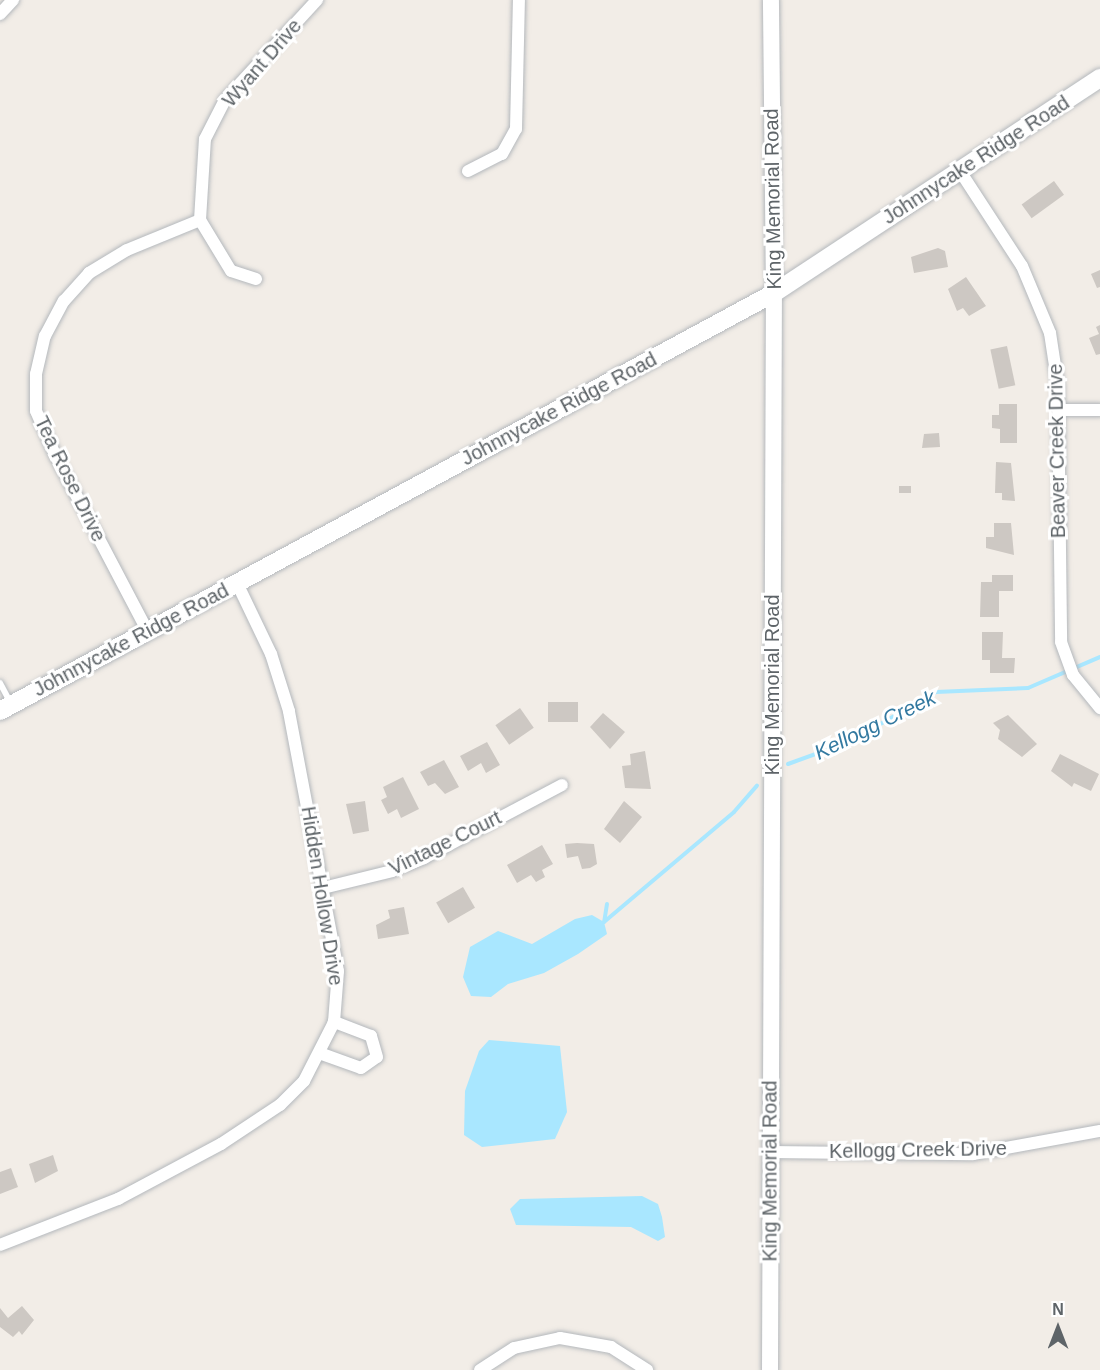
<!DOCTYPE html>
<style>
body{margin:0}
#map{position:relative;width:1100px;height:1370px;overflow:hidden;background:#f2ede7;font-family:Helvetica,sans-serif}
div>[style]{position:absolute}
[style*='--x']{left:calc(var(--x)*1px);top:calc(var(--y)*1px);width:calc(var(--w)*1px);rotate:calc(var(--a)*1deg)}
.water>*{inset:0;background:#a9e7ff}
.stream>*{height:4px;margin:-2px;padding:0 2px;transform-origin:2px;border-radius:2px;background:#a9e7ff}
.building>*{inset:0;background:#cdc8c3;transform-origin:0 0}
.roads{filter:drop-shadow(0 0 2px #b4b8bc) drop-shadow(0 0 2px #b4b8bc)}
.service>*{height:6px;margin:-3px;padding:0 3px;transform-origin:3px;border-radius:3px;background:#fff}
.minor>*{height:12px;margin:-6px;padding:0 6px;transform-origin:6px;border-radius:6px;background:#fff}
.tertiary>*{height:16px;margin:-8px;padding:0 8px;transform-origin:8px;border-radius:8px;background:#fff}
.secondary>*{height:18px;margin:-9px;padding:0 9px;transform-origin:9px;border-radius:9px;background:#fff}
span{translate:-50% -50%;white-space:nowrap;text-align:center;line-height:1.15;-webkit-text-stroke:6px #fff;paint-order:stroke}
.street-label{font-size:20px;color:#5e6468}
.water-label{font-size:21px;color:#3379a0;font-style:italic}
.north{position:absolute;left:1028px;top:1298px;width:60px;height:60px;-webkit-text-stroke:4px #fff;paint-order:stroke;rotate:0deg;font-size:16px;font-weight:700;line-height:24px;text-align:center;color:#5e6468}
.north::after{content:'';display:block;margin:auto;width:21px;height:27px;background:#5e6468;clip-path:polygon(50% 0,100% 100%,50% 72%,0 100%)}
</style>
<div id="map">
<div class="water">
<div style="clip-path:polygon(592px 915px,604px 922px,607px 934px,578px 954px,544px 973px,508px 984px,491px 997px,471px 996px,463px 977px,470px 947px,498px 931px,532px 944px,575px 919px)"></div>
<div style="clip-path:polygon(489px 1040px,560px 1046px,567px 1112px,555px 1139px,482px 1147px,464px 1135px,465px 1091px,479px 1051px)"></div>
<div style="clip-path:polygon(642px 1196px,658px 1204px,662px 1217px,665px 1237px,658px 1241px,631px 1227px,516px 1225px,510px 1209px,520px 1199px)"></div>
</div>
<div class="stream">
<div style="--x:788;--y:764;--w:65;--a:-19.8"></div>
<div style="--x:849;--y:742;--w:100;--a:-29.9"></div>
<div style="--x:936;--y:692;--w:92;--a:-2.5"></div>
<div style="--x:1028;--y:688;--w:78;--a:-23.3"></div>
<div style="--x:607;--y:904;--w:18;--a:99"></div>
<div style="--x:604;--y:922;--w:170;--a:-40.2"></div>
<div style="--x:734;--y:812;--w:35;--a:-49"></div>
</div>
<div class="building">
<div style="left:1054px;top:181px;width:17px;height:40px;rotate:54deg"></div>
<div style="clip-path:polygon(938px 248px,945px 251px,948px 267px,914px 273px,911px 257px)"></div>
<div style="clip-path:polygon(1100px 270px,1100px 287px,1097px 288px,1091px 274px)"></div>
<div style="clip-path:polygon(966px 277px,986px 306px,969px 316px,963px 308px,957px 311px,948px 289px)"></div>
<div style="clip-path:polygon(1100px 325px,1100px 354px,1096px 355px,1089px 338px,1099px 334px,1096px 327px)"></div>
<div style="left:1007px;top:346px;width:40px;height:17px;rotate:78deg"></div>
<div style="clip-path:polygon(999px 404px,1017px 404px,1017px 443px,1000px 443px,1000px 429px,992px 428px,992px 415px,999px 415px)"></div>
<div style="clip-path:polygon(939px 433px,940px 447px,922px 448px,924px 434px)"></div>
<div style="clip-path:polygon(996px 462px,1011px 463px,1015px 501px,1002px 500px,1002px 493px,995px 493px)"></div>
<div style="left:899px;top:486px;width:12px;height:7px"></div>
<div style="clip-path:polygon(994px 523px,1011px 523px,1014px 555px,986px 548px,986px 537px,994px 537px)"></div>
<div style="clip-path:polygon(992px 575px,1013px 575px,1013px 591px,999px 591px,999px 617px,980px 617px,981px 582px,992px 582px)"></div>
<div style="clip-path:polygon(982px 632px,1003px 632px,1002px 658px,1015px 658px,1014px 673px,990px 673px,990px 660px,982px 660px)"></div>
<div style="left:548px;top:702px;width:30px;height:20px"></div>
<div style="left:520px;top:708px;width:24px;height:30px;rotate:55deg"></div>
<div style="clip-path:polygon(603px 713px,625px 732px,610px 749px,590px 727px)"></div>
<div style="clip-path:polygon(1008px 715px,1037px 744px,1022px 757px,998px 739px,1000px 730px,993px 723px)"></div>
<div style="clip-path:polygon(487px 742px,500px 765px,486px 773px,481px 763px,468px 771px,460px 756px)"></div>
<div style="clip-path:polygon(645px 751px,651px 789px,625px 788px,622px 766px,631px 765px,630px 754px)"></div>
<div style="clip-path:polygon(1060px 754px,1099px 774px,1091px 791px,1074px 783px,1072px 787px,1051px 771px)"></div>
<div style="clip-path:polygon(444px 760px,459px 787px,445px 794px,435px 783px,428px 786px,420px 772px)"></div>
<div style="clip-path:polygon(403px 777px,419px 809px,401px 818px,397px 809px,388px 814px,381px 800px,387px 797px,383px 787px)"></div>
<div style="clip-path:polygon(365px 801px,369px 831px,353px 834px,346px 804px)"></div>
<div style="clip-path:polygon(624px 801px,642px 817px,620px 843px,604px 829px)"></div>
<div style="clip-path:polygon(577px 843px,594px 844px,597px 864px,590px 868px,582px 869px,578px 856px,567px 858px,565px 844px)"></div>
<div style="clip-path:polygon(542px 845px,553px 864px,542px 870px,545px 877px,536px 882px,531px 875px,517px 883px,507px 865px)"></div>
<div style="left:463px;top:887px;width:24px;height:31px;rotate:60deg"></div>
<div style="clip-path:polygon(404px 907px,409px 934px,378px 939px,376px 925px,390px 918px,388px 910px)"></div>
<div style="clip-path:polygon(53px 1155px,58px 1171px,35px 1183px,29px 1164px)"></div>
<div style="clip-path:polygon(11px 1168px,18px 1187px,0 1194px,0 1172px)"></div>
<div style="clip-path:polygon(22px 1306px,34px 1320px,22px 1335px,19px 1331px,13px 1337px,0 1327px,0 1308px,8px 1318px)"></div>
</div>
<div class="roads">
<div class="service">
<div style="--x:0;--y:683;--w:21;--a:62"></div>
</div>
<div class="minor">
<div style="--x:0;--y:14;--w:19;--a:-47"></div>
<div style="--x:468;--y:171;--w:38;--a:-27"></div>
<div style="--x:502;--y:154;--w:29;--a:-61"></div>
<div style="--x:516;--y:129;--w:129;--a:-88.7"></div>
<div style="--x:960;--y:171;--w:113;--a:56.9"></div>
<div style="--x:1022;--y:266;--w:73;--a:67.3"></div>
<div style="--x:1050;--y:333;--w:53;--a:81.3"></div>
<div style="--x:1058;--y:385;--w:257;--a:89.3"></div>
<div style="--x:1061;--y:642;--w:35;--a:70"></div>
<div style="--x:1073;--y:675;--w:43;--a:50.7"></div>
<div style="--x:256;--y:279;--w:26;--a:-162"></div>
<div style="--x:231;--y:271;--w:60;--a:-121.3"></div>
<div style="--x:200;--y:220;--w:81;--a:-86.5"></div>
<div style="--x:205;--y:139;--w:44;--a:-62.9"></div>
<div style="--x:225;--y:100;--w:136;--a:-47.4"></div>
<div style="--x:1059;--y:410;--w:41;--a:0"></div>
<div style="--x:148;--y:632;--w:198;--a:-117.7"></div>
<div style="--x:56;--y:457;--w:50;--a:-113.5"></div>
<div style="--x:36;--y:411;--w:37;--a:-90"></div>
<div style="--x:36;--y:374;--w:39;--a:-77"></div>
<div style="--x:45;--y:336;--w:40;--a:-62"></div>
<div style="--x:64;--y:301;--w:38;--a:-48"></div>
<div style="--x:89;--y:273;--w:44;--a:-31.2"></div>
<div style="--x:127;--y:250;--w:79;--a:-22.3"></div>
<div style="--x:323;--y:888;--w:71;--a:-13.8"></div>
<div style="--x:392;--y:871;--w:35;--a:-22"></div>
<div style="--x:424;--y:858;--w:156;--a:-27.9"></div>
<div style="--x:322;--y:1054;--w:41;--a:19.7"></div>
<div style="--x:361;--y:1068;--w:19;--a:-35"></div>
<div style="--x:377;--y:1057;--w:22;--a:-106"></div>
<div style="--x:371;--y:1036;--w:40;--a:-159"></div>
<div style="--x:769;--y:1152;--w:204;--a:0.6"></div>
<div style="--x:973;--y:1154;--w:129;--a:-10.3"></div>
<div style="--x:0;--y:1245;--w:127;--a:-21.3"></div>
<div style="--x:118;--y:1199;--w:117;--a:-28.1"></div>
<div style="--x:221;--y:1144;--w:71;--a:-33.5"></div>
<div style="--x:280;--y:1105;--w:34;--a:-45"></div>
<div style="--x:304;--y:1081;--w:66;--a:-63"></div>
<div style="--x:334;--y:1022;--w:51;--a:-85.5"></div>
<div style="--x:338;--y:971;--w:265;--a:-100.7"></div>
<div style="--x:289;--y:711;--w:60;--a:-107.5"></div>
<div style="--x:271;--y:654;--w:79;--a:-115.6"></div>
<div style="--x:480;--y:1370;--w:40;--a:-32.9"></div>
<div style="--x:514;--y:1348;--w:47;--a:-12.3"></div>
<div style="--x:560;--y:1338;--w:52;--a:10"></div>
<div style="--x:611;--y:1347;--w:43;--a:32.6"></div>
</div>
<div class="tertiary">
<div style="--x:770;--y:1370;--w:1077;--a:-89.79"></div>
<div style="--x:774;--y:293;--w:293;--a:-90.6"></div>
</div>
<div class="secondary">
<div style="--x:0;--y:711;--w:880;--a:-28.37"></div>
<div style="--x:774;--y:293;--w:391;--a:-33.4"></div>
</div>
</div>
<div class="street-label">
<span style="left:262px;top:63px;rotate:-49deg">Wyant Drive</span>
<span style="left:976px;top:160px;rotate:-33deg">Johnnycake Ridge Road</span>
<span style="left:773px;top:199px;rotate:-91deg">King Memorial Road</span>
<span style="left:559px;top:409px;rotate:-28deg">Johnnycake Ridge Road</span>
<span style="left:1057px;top:451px;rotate:-91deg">Beaver Creek Drive</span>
<span style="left:70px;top:479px;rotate:64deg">Tea Rose Drive</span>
<span style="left:131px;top:640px;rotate:-28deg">Johnnycake Ridge Road</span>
<span style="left:772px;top:685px;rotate:-90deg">King Memorial Road</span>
<span style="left:445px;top:843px;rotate:-26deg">Vintage Court</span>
<span style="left:322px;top:896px;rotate:81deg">Hidden Hollow Drive</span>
<span style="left:918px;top:1150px;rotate:-1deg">Kellogg Creek Drive</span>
<span style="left:770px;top:1171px;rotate:-90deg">King Memorial Road</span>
</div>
<div class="water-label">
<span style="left:875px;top:725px;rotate:-26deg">Kellogg Creek</span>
</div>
<div class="north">N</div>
</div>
